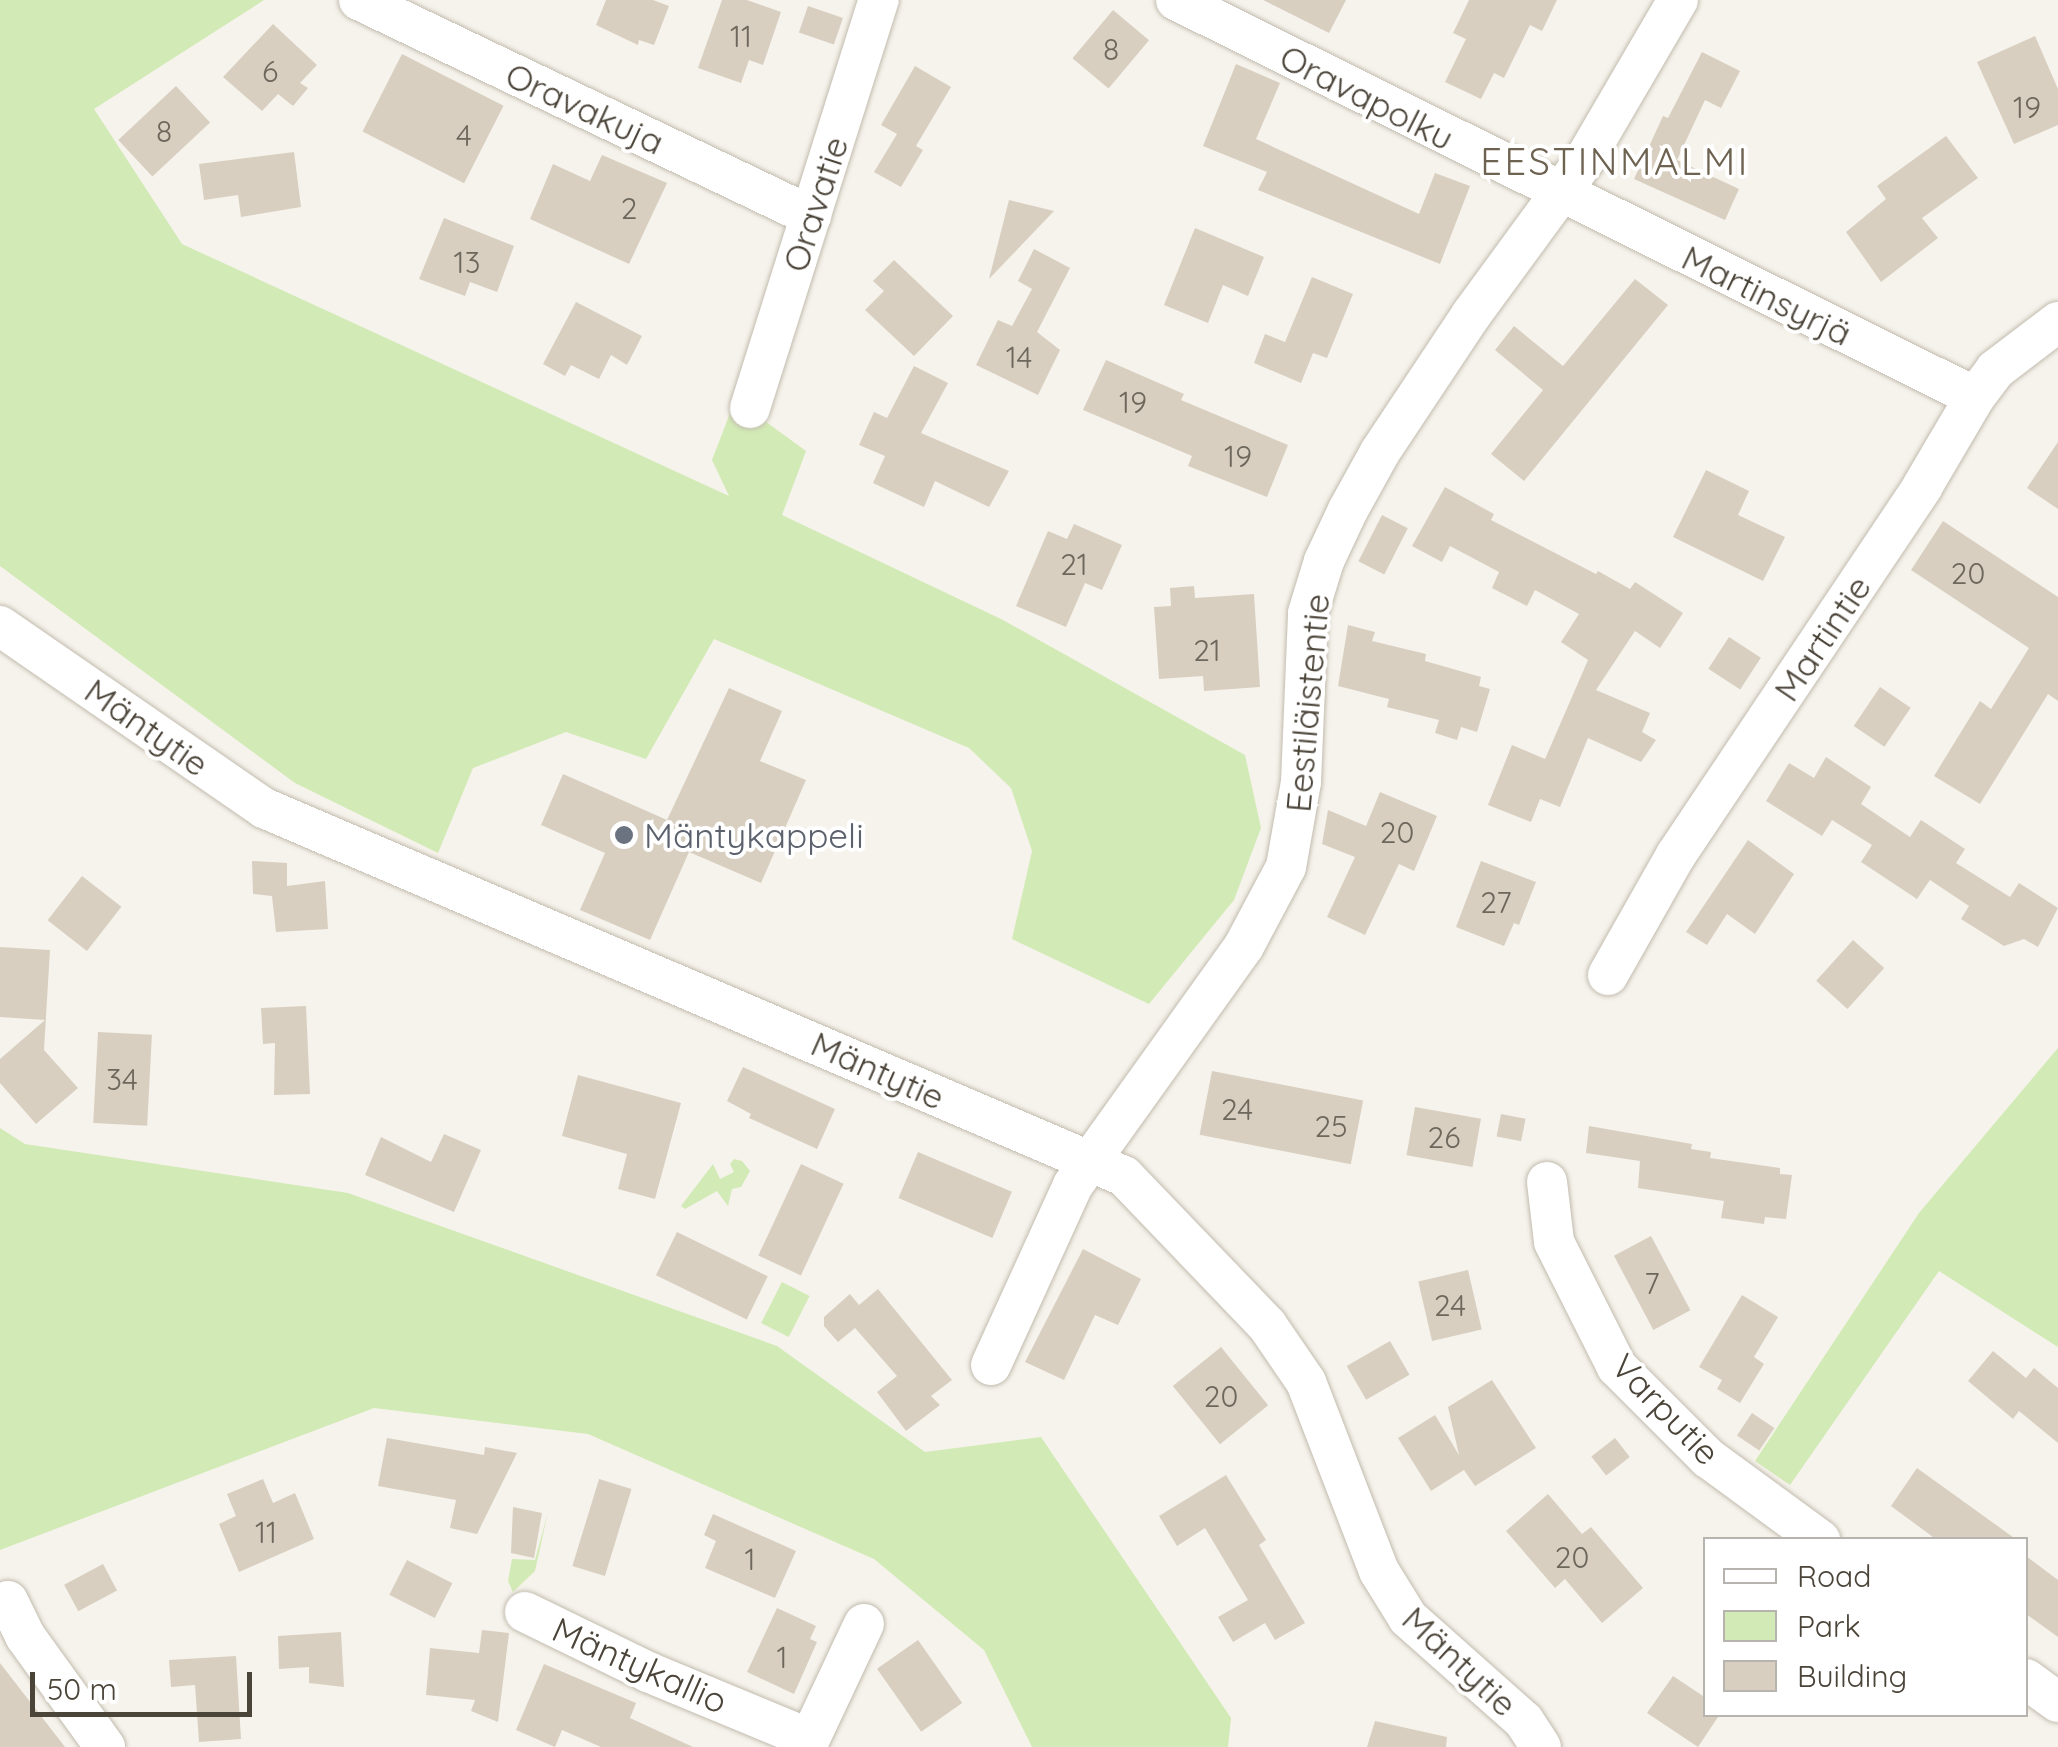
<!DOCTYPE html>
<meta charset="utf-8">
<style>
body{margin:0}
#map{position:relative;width:2058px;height:1747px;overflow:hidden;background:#f6f3ec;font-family:Quicksand,sans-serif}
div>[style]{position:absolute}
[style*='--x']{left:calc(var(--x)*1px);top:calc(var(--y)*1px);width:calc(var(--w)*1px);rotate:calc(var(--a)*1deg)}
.green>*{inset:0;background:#d2eab5;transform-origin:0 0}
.building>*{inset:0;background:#d8cfc1;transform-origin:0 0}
.roads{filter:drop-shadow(0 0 2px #c2bbae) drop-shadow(0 0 2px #c2bbae)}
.minor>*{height:40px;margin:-20px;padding:0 20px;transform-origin:20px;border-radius:20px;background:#fff}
.dots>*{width:28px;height:28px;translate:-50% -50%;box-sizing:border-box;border:5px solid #fff;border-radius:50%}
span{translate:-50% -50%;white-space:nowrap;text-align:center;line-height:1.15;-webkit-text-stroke:8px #fff;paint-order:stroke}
.number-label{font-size:30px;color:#6e675b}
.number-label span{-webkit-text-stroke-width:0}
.street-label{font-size:35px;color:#4b4439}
.worship-label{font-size:35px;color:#5b616d}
.left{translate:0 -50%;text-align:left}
.neighbourhood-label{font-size:38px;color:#6e6250;letter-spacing:2.5px}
.legend{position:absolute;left:1703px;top:1537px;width:325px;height:180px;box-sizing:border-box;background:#fff;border:2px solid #b7b4b0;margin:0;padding:12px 18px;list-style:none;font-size:30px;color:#4b4439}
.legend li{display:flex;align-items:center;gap:20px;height:50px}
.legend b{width:50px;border:2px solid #b7b4b0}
.scale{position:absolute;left:30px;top:1672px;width:222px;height:45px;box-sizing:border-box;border:5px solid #4b4439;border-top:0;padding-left:12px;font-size:30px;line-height:35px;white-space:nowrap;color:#4b4439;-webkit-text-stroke:8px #fff;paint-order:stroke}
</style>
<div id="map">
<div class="green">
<div style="clip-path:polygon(0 0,264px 0,94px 109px,182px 244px,729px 496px,712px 460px,732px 408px,762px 419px,806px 451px,782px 515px,1001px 619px,1245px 755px,1261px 828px,1234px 900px,1149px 1004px,1012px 939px,1032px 851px,1011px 788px,969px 748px,714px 639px,646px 759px,566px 732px,473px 768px,438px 853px,295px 783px,0 566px)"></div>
<div style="clip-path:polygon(2058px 1048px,2058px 1347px,1939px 1271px,1790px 1485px,1755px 1461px,1919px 1213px)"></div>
<div style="clip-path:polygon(0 1128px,25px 1144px,348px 1193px,777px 1346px,925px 1452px,1041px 1437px,1231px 1718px,1228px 1747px,1032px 1747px,984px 1650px,874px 1559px,588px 1434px,374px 1408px,0 1550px)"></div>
<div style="clip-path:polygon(734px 1159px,742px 1161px,750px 1171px,741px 1187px,732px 1189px,728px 1206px,717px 1191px,685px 1209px,681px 1206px,713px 1164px,720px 1179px,734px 1172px,730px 1164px)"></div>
<div style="left:782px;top:1282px;width:31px;height:46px;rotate:27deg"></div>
<div style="clip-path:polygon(548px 1512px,535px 1571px,513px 1592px,508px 1581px,512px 1559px,535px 1560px)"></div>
</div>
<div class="building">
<div style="clip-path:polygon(606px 0,653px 0,669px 6px,654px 45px,639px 40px,638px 45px,596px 25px)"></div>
<div style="clip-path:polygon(722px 0,747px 0,781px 12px,763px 65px,749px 60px,741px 83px,698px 68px)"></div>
<div style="clip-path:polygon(1263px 0,1346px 0,1329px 33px)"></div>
<div style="clip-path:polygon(1469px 0,1557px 0,1542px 31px,1530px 25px,1504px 78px,1494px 73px,1481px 99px,1445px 82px,1466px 39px,1453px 33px)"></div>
<div style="left:808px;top:6px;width:37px;height:28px;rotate:19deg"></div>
<div style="left:1113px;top:10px;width:47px;height:63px;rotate:40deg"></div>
<div style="clip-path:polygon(273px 24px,317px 65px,300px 83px,308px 88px,293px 106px,278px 94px,262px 111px,223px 77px)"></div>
<div style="clip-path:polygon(2035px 36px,2058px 89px,2058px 125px,2014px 144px,1977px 62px)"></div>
<div style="clip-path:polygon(1702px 52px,1740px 71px,1721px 108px,1705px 100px,1677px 160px,1739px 189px,1725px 220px,1634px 179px,1663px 116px,1668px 118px)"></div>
<div style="left:402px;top:54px;width:114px;height:87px;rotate:27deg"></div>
<div style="clip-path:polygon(1236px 64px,1280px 83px,1256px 139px,1419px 214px,1435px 173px,1470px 186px,1440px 264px,1258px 190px,1267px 172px,1203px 146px)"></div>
<div style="clip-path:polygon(915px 66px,951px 87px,916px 146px,923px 150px,901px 187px,874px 172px,897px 134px,881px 125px)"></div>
<div style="left:176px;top:86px;width:50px;height:79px;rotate:47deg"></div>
<div style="clip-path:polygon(1946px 136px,1978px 178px,1922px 218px,1938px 238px,1881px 282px,1846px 232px,1886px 199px,1877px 186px)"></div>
<div style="clip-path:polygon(294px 152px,301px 207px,241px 217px,238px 195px,204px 200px,199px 164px)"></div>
<div style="clip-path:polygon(602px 155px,667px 183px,629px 264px,530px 219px,553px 164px,590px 181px)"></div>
<div style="clip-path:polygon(1009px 200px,1054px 211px,989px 279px)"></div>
<div style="clip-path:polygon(444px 218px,514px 246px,497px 292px,470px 282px,465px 296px,419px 279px)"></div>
<div style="clip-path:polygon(1195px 228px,1264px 257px,1248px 296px,1223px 285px,1208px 323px,1164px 305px)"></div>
<div style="clip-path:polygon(1034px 249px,1070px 268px,1037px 332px,1060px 350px,1038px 395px,976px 365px,998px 320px,1012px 326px,1032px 289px,1018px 281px)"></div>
<div style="clip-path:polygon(894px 260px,953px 316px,914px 356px,865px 310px,884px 291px,873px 281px)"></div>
<div style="clip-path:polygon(1312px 277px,1353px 294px,1327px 358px,1313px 353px,1301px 383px,1254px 363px,1265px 334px,1285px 342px)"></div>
<div style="clip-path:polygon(1635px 279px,1668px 305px,1524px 481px,1491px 454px,1543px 390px,1495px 350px,1514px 326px,1563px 366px)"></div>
<div style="clip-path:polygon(576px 302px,642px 336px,627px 365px,611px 355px,599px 379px,571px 365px,565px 376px,543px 364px)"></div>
<div style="clip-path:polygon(1106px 360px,1184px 394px,1181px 400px,1288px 445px,1267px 497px,1188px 466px,1192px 456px,1083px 410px)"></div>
<div style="clip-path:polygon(914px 366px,948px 383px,921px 433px,1009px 471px,989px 507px,935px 481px,924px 507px,873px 483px,885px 456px,859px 445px,874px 412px,887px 418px)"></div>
<div style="clip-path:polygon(2058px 442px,2058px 509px,2027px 488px)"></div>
<div style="clip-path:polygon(1706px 470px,1749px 491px,1738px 515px,1785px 537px,1763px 581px,1673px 537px)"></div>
<div style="clip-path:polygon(1445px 487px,1494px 514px,1491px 520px,1596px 574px,1598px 571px,1630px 589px,1635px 582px,1683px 613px,1660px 648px,1635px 631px,1596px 690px,1650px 713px,1642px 732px,1656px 740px,1641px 762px,1588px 738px,1560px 807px,1540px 799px,1531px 822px,1488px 805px,1512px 745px,1545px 759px,1588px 660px,1561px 642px,1579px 614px,1535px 590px,1527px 606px,1492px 588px,1499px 572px,1450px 546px,1442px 562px,1412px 546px)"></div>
<div style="left:1382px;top:515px;width:29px;height:52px;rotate:27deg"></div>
<div style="clip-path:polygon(1943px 521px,2058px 597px,2058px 701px,2048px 694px,1980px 804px,1934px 776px,1980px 701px,1991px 709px,2029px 648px,1911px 570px)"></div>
<div style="clip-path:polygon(1074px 524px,1122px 545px,1102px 590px,1085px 583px,1066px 627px,1016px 606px,1048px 531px,1067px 539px)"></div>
<div style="clip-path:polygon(1194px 586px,1195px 598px,1254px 594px,1260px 687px,1204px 691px,1203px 676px,1159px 679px,1154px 607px,1171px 606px,1170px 588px)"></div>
<div style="clip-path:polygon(1348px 625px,1375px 632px,1372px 641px,1426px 654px,1425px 661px,1481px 677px,1479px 686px,1490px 689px,1477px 732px,1461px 727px,1457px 740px,1435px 733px,1439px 720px,1387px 707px,1389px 699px,1338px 686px)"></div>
<div style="left:1729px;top:637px;width:38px;height:38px;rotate:33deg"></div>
<div style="left:1880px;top:687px;width:37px;height:47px;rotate:34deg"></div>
<div style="clip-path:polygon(729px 688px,782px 711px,760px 761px,806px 780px,761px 883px,689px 852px,650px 940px,580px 910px,605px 853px,541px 825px,563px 774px,667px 820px)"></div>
<div style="clip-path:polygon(1826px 757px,1871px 787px,1861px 804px,1910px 837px,1921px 820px,1965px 849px,1956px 863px,2010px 897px,2019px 883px,2058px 908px,2038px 947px,2024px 939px,2004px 946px,1961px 919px,1969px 906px,1930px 880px,1917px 899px,1861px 862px,1872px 845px,1832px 820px,1822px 836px,1766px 801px,1789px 763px,1814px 778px)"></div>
<div style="clip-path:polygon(1380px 792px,1437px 816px,1414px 871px,1399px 864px,1365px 935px,1327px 917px,1355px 857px,1322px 844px,1328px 810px,1366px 826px)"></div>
<div style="clip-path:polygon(1748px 840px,1794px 874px,1755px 934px,1727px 914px,1707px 945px,1686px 932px)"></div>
<div style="clip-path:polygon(252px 861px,287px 863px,287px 886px,325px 881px,328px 929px,276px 932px,272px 896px,253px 894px)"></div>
<div style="clip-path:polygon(1481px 861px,1536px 882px,1519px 925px,1514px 923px,1504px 946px,1456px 927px)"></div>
<div style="left:82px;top:876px;width:50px;height:56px;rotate:38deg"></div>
<div style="left:1853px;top:940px;width:42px;height:55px;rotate:42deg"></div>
<div style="clip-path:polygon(0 947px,50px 950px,44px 1050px,78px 1088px,36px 1124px,0 1083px,0 1059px,45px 1020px,0 1017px)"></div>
<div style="clip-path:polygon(306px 1006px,310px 1094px,274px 1095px,275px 1043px,263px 1044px,261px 1008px)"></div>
<div style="left:98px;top:1032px;width:54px;height:91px;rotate:3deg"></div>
<div style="clip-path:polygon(743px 1067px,835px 1109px,817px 1149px,749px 1118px,751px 1114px,727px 1101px)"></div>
<div style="left:1212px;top:1071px;width:154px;height:65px;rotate:11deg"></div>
<div style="clip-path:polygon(578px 1075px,681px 1103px,655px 1199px,618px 1189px,627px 1154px,562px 1136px)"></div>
<div style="left:1415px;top:1107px;width:67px;height:49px;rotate:10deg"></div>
<div style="left:1501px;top:1114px;width:25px;height:23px;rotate:11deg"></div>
<div style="clip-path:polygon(1589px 1126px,1692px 1144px,1691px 1149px,1711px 1152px,1710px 1158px,1780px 1168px,1780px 1174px,1792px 1175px,1786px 1219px,1765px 1217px,1764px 1224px,1721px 1218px,1724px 1201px,1638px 1188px,1640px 1161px,1586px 1153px)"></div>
<div style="clip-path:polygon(444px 1134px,481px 1150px,454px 1212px,365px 1175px,381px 1137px,431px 1162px)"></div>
<div style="left:918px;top:1152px;width:102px;height:50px;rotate:23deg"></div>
<div style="left:801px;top:1164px;width:47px;height:101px;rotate:25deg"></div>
<div style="left:677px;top:1232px;width:101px;height:48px;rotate:26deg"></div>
<div style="left:1651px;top:1236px;width:84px;height:42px;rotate:62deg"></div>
<div style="clip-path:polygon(1083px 1249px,1141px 1279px,1118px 1325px,1095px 1315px,1064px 1380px,1025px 1362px)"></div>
<div style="left:1468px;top:1270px;width:61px;height:51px;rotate:77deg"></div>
<div style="clip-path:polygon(878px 1289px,952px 1380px,931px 1396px,940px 1405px,906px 1431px,877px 1392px,897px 1376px,855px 1328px,838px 1342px,824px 1326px,824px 1317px,850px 1294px,859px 1305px)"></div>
<div style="clip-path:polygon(1742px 1295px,1778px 1317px,1754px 1357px,1764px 1364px,1740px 1403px,1717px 1389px,1722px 1380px,1699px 1367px)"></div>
<div style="left:1390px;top:1341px;width:39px;height:50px;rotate:60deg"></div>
<div style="left:1221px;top:1347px;width:75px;height:62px;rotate:51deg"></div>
<div style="clip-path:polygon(1993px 1351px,2026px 1378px,2034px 1368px,2058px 1388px,2058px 1443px,2019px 1411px,2013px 1419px,1968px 1381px)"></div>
<div style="clip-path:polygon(1492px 1380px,1536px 1448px,1475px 1486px,1464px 1470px,1431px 1491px,1398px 1438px,1435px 1415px,1459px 1455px,1448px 1407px)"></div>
<div style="left:1752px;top:1413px;width:27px;height:27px;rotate:34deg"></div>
<div style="clip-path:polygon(387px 1438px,484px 1455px,485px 1447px,517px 1453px,477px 1534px,450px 1528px,456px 1500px,378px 1486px)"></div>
<div style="left:1615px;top:1438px;width:24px;height:30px;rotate:52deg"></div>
<div style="clip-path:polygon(1917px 1468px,2017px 1540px,1937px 1540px,1891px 1506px)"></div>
<div style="clip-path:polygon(1226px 1475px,1266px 1540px,1259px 1545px,1305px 1623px,1275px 1640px,1265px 1623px,1233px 1642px,1218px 1617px,1248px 1600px,1205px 1528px,1177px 1546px,1159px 1516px)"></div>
<div style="clip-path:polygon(263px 1479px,273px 1503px,295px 1493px,314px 1539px,239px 1572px,219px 1524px,236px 1516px,227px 1494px)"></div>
<div style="left:599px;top:1479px;width:34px;height:91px;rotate:17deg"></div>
<div style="clip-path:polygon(1548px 1494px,1582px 1534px,1591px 1527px,1643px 1588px,1602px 1623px,1565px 1579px,1555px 1588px,1506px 1531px)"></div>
<div style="clip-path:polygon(513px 1507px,542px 1513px,534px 1558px,511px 1553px)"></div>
<div style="clip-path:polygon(713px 1514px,796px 1551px,775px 1598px,705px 1568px,716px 1541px,704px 1535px)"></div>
<div style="clip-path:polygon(2026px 1556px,2058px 1580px,2058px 1637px,2026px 1614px)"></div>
<div style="left:407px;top:1560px;width:51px;height:39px;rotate:27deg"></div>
<div style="left:103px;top:1564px;width:30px;height:44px;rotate:62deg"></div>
<div style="clip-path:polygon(777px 1608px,816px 1626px,810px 1639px,817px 1642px,794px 1694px,747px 1672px)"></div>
<div style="clip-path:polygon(482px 1630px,509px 1633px,498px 1722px,471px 1711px,475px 1700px,426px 1695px,430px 1648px,479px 1653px)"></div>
<div style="clip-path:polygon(341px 1632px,344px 1687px,309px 1683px,309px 1667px,279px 1669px,278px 1636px)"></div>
<div style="left:918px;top:1640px;width:77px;height:50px;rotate:55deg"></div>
<div style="clip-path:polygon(236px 1656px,241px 1739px,199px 1742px,195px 1685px,171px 1687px,169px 1660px)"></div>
<div style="clip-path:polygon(0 1663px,65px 1747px,0 1747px)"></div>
<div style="clip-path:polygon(544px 1664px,636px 1703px,630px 1718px,693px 1747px,601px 1747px,562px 1730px,555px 1747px,516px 1730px)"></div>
<div style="clip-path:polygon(1673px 1676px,1706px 1698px,1706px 1714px,1720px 1714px,1698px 1747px,1647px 1713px)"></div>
<div style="clip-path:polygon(1375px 1721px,1447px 1737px,1446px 1747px,1367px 1747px)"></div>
</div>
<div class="roads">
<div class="minor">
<div style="--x:359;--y:0;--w:501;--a:25.54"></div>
<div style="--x:1176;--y:0;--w:892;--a:26.42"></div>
<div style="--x:750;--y:408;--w:428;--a:-72.5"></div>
<div style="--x:0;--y:626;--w:321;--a:34.6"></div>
<div style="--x:264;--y:808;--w:935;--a:23.17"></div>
<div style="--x:1124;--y:1176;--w:207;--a:46.2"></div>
<div style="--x:1267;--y:1325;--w:69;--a:55.6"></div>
<div style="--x:1306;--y:1382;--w:203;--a:68.9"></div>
<div style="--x:1379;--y:1571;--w:55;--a:58.3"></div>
<div style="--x:1408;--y:1618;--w:155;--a:41.6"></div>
<div style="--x:1524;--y:1721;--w:31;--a:57"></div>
<div style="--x:1608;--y:975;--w:138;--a:-60.5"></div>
<div style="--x:1676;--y:855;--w:443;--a:-56.2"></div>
<div style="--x:1922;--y:487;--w:104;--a:-59.5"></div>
<div style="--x:1975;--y:397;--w:34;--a:-53"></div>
<div style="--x:1995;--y:370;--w:79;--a:-37.3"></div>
<div style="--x:1547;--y:1182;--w:60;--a:83.3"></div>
<div style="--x:1554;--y:1242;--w:140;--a:63.3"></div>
<div style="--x:1617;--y:1367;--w:129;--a:45"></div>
<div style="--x:1708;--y:1458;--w:139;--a:36.2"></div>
<div style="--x:991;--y:1365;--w:198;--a:-65.5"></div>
<div style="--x:1073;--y:1185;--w:294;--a:-54.4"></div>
<div style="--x:1244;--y:946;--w:89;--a:-62"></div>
<div style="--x:1286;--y:867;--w:86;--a:-80"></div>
<div style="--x:1301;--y:782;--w:169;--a:-87.6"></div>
<div style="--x:1308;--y:613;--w:54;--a:-72.9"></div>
<div style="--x:1324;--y:561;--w:56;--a:-64.8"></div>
<div style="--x:1348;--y:510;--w:66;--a:-61.1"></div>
<div style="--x:1380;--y:452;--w:164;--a:-56.4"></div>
<div style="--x:1471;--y:315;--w:193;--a:-53.8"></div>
<div style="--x:1585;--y:159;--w:184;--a:-59.7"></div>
<div style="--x:8;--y:1601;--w:39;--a:64"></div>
<div style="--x:25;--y:1636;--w:137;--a:54.2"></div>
<div style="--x:525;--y:1612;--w:137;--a:26"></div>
<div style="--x:648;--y:1672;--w:175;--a:22.5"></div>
<div style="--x:2026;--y:1679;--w:39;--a:36"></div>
<div style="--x:806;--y:1747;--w:136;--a:-64.8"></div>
</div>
</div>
<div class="dots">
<div style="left:624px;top:835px;background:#6b7280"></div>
</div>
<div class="number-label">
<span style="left:741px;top:36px">11</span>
<span style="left:1111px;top:49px">8</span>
<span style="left:270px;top:71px">6</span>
<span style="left:2027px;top:107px">19</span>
<span style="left:164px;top:131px">8</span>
<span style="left:464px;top:135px">4</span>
<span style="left:629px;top:208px">2</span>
<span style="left:467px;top:262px">13</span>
<span style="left:1019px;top:357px">14</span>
<span style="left:1133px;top:402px">19</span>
<span style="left:1238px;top:456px">19</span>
<span style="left:1074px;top:564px">21</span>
<span style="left:1968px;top:573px">20</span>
<span style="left:1207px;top:650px">21</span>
<span style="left:1397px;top:832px">20</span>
<span style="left:1496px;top:902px">27</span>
<span style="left:122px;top:1079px">34</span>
<span style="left:1237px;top:1109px">24</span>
<span style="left:1331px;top:1126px">25</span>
<span style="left:1444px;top:1137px">26</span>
<span style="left:1652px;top:1283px">7</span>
<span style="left:1450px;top:1305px">24</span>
<span style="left:1221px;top:1396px">20</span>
<span style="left:266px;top:1532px">11</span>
<span style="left:1572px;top:1557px">20</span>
<span style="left:750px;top:1559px">1</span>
<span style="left:782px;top:1657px">1</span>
</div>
<div class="street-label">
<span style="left:1367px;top:97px;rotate:27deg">Oravapolku</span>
<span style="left:585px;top:108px;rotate:25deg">Oravakuja</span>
<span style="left:815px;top:204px;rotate:-72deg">Oravatie</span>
<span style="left:1767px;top:295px;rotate:26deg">Martinsyrjä</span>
<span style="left:1822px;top:638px;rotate:-56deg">Martintie</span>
<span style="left:1307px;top:703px;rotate:-85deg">Eestiläistentie</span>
<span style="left:147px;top:727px;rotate:35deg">Mäntytie</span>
<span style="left:878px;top:1070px;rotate:24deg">Mäntytie</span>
<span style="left:1666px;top:1409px;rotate:46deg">Varputie</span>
<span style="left:1460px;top:1661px;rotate:43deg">Mäntytie</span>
<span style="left:640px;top:1665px;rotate:24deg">Mäntykallio</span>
</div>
<div class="worship-label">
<span class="left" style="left:644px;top:835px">Mäntykappeli</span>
</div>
<div class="neighbourhood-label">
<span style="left:1615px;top:162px">EESTINMALMI</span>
</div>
<ul class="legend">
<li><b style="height:12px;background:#fff"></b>Road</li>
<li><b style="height:28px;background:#d2eab5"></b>Park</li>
<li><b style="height:28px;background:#d8cfc1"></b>Building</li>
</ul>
<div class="scale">50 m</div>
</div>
